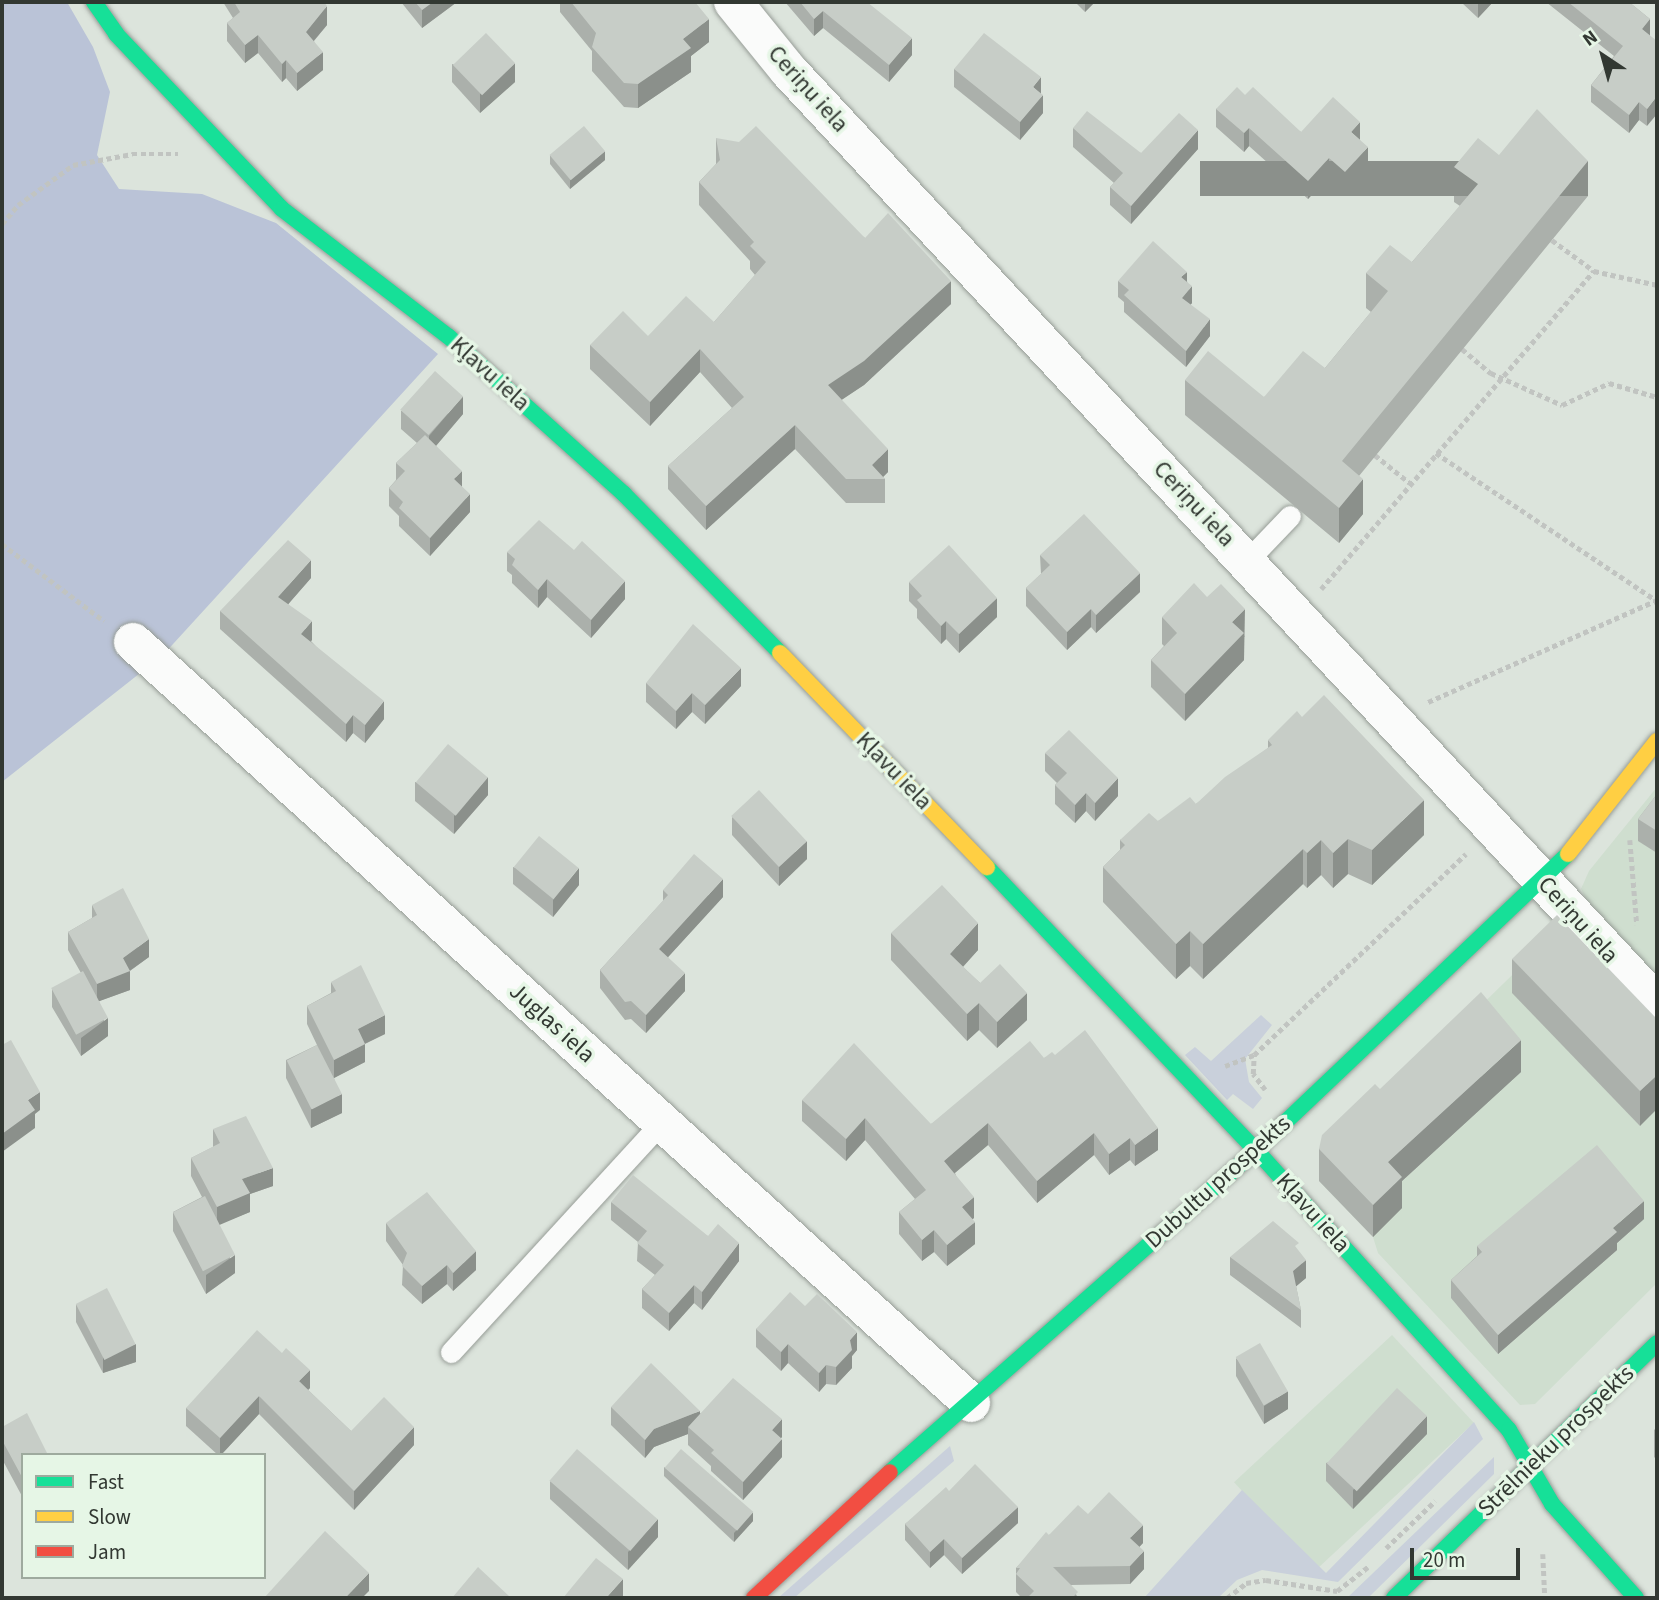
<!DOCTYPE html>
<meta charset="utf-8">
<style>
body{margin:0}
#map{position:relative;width:1659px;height:1600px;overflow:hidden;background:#dce4dc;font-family:"Source Sans 3",sans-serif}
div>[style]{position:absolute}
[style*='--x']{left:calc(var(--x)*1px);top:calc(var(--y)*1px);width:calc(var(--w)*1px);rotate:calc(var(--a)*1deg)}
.built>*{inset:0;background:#cfdecf;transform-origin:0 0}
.green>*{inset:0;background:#c9d0db}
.forest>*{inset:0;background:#bac3d7}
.path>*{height:4.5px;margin-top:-2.25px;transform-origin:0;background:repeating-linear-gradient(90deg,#c1c4c1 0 5px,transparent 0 8.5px)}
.roads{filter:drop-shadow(0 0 2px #979d97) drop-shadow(0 0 2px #979d97)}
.lane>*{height:21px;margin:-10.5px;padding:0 10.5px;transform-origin:10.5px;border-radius:10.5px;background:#fafbfa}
.street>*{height:38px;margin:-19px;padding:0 19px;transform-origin:19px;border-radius:19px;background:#fafbfa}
.fast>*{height:16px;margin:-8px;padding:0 8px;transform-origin:8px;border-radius:8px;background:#16e098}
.slow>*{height:16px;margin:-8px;padding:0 8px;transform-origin:8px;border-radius:8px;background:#ffcf43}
.jam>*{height:16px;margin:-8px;padding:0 8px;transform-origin:8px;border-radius:8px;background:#f24e42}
.wall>*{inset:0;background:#abb0ab}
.shaded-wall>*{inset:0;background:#8b908b;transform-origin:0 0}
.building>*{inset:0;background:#c7cdc7;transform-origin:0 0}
span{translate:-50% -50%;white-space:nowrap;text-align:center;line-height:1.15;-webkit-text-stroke:7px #e6f6e6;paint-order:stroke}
.street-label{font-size:24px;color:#323832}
.frame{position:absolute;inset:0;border:4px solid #323832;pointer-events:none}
.legend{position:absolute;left:21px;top:1453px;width:245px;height:126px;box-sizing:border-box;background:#e6f6e6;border:2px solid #9eaa9e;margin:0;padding:9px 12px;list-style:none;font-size:21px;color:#323832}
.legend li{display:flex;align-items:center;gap:14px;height:35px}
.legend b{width:35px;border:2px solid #9eaa9e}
.north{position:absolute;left:1568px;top:21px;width:70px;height:70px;-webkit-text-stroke:5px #e6f6e6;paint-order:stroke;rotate:324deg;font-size:19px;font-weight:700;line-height:28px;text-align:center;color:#323832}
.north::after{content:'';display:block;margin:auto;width:24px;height:32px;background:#323832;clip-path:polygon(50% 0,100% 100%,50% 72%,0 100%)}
.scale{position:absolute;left:1410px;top:1548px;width:110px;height:32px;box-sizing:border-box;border:4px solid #323832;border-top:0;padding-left:9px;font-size:21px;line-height:24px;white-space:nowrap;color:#323832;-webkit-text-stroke:5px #e6f6e6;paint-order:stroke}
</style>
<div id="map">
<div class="built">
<div style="clip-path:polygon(1657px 787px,1657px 977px,1588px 903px,1581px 889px,1589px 871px)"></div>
<div style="clip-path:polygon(1551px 937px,1657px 1032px,1657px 1283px,1535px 1404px,1520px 1405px,1378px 1253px,1373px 1237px,1319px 1181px,1372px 1112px)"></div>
<div style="left:1392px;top:1335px;width:120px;height:216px;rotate:47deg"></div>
</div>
<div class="green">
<div style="clip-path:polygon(1261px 1015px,1272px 1025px,1245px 1059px,1249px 1082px,1262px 1098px,1253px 1109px,1233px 1094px,1227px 1100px,1185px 1055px,1195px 1047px,1211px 1061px)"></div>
<div style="clip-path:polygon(1474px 1422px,1483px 1439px,1338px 1582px,1262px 1570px,1237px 1580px,1218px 1598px,1144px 1598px,1242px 1490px,1326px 1573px)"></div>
<div style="clip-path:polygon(950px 1446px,954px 1461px,794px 1598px,778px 1598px)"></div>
<div style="clip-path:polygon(1494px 1457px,1494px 1474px,1368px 1598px,1347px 1598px)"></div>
</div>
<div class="forest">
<div style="clip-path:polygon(2px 2px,67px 2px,93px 47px,110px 92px,97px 155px,119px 189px,202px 194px,276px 223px,438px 354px,163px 655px,2px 782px)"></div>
</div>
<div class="path">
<div style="--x:2;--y:224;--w:25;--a:-50"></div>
<div style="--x:18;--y:205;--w:68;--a:-36"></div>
<div style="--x:73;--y:165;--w:60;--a:-10.6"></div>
<div style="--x:132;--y:154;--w:46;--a:0"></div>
<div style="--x:1552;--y:240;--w:52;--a:36.4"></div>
<div style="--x:1594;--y:271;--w:65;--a:12.5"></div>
<div style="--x:1462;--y:349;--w:38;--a:40"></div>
<div style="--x:1491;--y:373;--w:78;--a:24.3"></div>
<div style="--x:1562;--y:405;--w:52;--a:-25.1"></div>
<div style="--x:1609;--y:383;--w:50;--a:16.3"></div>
<div style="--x:1436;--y:453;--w:266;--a:33.8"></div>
<div style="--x:1375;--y:455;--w:45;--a:38.7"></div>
<div style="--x:2;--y:544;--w:128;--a:37"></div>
<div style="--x:1321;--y:589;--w:419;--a:-49.4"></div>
<div style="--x:1428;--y:702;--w:251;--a:-24"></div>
<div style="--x:1630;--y:840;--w:85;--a:85.3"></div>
<div style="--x:1225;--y:1066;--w:31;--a:-21"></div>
<div style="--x:1265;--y:1090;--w:20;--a:-127"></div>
<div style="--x:1253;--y:1074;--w:19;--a:-87"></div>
<div style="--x:1254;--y:1055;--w:292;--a:-43.5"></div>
<div style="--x:1386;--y:1548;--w:68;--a:-43.8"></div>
<div style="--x:1543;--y:1554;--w:44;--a:87.4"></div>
<div style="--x:1227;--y:1598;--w:24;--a:-38"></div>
<div style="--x:1246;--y:1583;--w:20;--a:-9"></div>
<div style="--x:1266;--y:1580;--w:72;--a:8.8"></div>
<div style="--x:1337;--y:1591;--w:39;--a:-38"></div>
</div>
<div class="roads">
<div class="lane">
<div style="--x:1247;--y:561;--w:62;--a:-46.3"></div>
<div style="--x:451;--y:1352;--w:312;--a:-47.5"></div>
</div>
<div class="street">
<div style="--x:733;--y:2;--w:87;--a:51"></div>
<div style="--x:788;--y:70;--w:1276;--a:47.06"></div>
<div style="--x:133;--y:642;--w:1132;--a:42.24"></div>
</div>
<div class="fast">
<div style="--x:94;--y:2;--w:39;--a:55"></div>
<div style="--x:116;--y:34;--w:241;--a:46.5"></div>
<div style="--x:282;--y:209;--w:210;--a:37.5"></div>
<div style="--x:449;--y:337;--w:235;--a:41.9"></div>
<div style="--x:624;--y:494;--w:223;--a:45.5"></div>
<div style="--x:987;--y:867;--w:390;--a:46.5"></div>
<div style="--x:1256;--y:1150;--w:377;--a:47.9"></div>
<div style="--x:1509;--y:1430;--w:86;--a:59.8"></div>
<div style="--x:1552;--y:1504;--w:126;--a:48.2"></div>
<div style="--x:890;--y:1472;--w:487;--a:-41.3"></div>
<div style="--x:1256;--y:1150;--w:430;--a:-43.5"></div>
<div style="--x:1394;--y:1598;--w:366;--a:-44.1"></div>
</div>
<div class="slow">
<div style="--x:780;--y:653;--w:298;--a:46"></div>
<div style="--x:1568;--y:854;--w:144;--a:-51.8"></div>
</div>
<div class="jam">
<div style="--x:754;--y:1598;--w:185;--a:-42.8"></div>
</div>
</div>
<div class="wall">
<div style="clip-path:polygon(223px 2px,324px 2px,327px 25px,314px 41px,323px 70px,297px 91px,286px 78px,282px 82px,258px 53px,245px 63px,227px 41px,227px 23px,233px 18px)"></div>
<div style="clip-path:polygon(401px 2px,457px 2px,422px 28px)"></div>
<div style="clip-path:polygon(560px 2px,695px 2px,709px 42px,691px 56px,691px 72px,638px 108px,624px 107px,592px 71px,592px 51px,560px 12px)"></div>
<div style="clip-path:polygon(785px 2px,867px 2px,912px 55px,889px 82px,823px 28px,814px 36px)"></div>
<div style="clip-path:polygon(1075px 2px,1095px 2px,1085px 12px)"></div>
<div style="clip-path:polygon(1461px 2px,1493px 2px,1478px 18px)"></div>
<div style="clip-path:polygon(1546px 2px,1629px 2px,1650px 19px,1647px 126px,1639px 120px,1629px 133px,1591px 102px,1591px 85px,1614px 56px)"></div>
<div style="clip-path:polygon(452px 64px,515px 82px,480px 113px,452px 82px)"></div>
<div style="clip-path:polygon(954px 69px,1041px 94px,1043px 113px,1020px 140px,954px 87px)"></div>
<div style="clip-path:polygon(1245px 95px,1301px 132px,1360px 140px,1368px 165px,1345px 190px,1329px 176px,1308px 199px,1249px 146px,1244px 152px,1216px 127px,1216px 109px)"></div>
<div style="clip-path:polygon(1073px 128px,1141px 153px,1198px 149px,1131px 224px,1110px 205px,1110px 187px,1114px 183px,1073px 147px)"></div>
<div style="clip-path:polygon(716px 138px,865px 238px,951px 304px,864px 385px,841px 400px,888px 472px,883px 477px,885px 479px,885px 503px,846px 503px,795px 449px,706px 530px,668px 489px,668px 466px,732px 408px,700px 372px,650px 426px,590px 369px,590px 345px,648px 336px,714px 322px,755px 275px,750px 269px,750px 261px,699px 205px,699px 182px,716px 164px)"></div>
<div style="clip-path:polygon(550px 155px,605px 160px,570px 189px,550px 164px)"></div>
<div style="clip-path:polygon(1499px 155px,1588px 196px,1359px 476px,1363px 514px,1339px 543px,1185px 415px,1185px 380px,1264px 397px,1325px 368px,1371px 312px,1366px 308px,1366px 273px,1412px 262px,1460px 206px,1454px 202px,1454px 167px)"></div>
<div style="clip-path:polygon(1118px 281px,1187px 281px,1192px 303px,1190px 305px,1210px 336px,1186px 367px,1124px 312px,1124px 302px,1118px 297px)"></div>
<div style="clip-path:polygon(401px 411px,463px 414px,436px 446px,462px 487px,470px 512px,430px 556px,399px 526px,399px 516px,389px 506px,389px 488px,396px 480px,396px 463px,417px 443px,401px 429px)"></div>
<div style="clip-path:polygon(507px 552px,625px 599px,591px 638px,547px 597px,538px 608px,512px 583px,512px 575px,507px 571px)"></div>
<div style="clip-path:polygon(1040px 555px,1140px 592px,1096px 633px,1091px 627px,1067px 650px,1026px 606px,1026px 588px,1041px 574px)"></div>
<div style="clip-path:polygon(311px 578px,288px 604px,312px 640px,311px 641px,384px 719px,365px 743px,353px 733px,346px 742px,220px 629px,220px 611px)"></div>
<div style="clip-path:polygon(909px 582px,997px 617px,959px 653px,946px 639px,941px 644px,917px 618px,917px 609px,909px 601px)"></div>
<div style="clip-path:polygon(1162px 617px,1245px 636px,1244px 637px,1244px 660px,1185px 721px,1151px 687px,1151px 660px,1164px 646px,1162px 644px)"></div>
<div style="clip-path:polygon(646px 683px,741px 686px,705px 724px,692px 712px,676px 729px,646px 702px)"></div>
<div style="clip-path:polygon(1268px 740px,1424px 835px,1372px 885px,1348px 874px,1333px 888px,1321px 875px,1307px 888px,1303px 884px,1203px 979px,1190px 966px,1176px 979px,1103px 902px,1103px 867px,1120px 850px,1120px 840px,1158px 821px,1196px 804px,1268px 748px)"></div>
<div style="clip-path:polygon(1045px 753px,1118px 796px,1095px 821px,1086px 811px,1075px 823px,1055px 804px,1055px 785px,1057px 783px,1045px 771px)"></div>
<div style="clip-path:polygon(415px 782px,488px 795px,454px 834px,415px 801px)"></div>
<div style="clip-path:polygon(1657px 794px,1657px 853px,1638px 841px,1638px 819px)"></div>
<div style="clip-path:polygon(732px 817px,807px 859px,779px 886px,732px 835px)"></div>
<div style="clip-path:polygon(513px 867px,579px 885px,553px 917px,513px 884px)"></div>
<div style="clip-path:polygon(663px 890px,723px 897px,668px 957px,685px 991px,646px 1033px,631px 1019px,625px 1020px,600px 988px,600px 970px,663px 901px)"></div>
<div style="clip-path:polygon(92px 905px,149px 957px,130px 971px,130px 990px,99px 1001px,108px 1036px,81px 1056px,52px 1007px,52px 989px,81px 973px,68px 950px,68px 932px,92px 918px)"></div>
<div style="clip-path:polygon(891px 933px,978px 950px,963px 967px,980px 983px,1027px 1020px,997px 1048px,979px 1030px,967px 1041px,891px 960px)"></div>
<div style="clip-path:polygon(1512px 959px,1657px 1019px,1640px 1126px,1512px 993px)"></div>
<div style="clip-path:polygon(331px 982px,385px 1034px,365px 1044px,365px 1062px,334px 1078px,342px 1113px,311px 1128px,286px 1078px,286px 1060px,317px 1045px,307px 1024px,307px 1006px,331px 993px)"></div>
<div style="clip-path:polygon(1055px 1055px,1158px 1150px,1135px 1166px,1130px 1160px,1109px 1175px,1094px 1155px,1037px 1203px,988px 1145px,955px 1173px,974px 1218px,972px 1219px,975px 1244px,947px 1266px,934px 1252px,922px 1261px,899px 1234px,899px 1212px,915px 1199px,865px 1140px,846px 1161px,802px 1121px,802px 1100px,931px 1124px,1044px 1058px)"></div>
<div style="clip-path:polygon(1521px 1072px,1402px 1181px,1402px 1208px,1373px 1237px,1319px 1181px,1319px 1149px,1380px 1089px)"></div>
<div style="clip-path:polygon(213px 1129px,273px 1186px,250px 1194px,250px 1212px,219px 1224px,235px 1273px,206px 1294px,173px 1231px,173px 1212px,202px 1197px,191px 1176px,191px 1158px,213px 1147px)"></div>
<div style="clip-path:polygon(611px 1202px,708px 1236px,739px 1261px,702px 1310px,694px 1303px,669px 1331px,642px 1308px,642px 1289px,655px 1275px,637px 1261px,638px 1242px,611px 1220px)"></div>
<div style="clip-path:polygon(1644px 1219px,1617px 1243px,1617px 1250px,1498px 1354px,1451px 1298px,1451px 1280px,1477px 1256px,1477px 1246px)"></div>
<div style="clip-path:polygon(386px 1223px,476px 1270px,453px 1291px,447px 1284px,422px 1304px,402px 1285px,403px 1265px,386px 1241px)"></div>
<div style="clip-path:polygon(1299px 1252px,1306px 1278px,1296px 1286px,1301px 1310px,1301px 1328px,1230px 1275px,1230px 1257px)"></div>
<div style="clip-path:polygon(76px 1304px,136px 1362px,103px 1373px,76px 1322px)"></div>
<div style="clip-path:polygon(805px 1306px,857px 1350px,852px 1356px,852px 1368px,836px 1385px,826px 1384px,819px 1392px,788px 1363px,781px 1371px,756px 1347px,756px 1329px)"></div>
<div style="clip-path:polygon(1236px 1358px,1288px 1409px,1264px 1424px,1236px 1376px)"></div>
<div style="clip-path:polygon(310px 1388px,308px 1390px,351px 1431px,414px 1445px,354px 1510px,259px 1414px,221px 1455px,218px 1455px,186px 1426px,186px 1408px)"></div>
<div style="clip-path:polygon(611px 1407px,700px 1413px,782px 1437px,781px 1438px,782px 1457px,743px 1500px,711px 1471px,711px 1466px,688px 1445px,688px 1434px,654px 1447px,645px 1458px,611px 1425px)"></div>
<div style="clip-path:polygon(2px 1427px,23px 1455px,23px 1498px,2px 1459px)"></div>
<div style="clip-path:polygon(1657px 1427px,1657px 1460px,1654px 1457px,1654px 1430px)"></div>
<div style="clip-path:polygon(1427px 1434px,1353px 1509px,1326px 1481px,1326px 1463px)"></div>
<div style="clip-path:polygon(664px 1467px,753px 1521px,734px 1542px,664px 1476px)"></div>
<div style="clip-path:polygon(550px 1481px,658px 1537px,628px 1570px,550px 1499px)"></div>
<div style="clip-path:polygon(949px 1491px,1018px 1523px,962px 1574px,944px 1555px,930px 1568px,905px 1540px,905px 1524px)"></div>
<div style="clip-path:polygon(1088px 1514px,1143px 1543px,1139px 1547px,1144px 1569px,1130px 1584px,1071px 1585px,1078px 1598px,1022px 1598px,1016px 1592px,1016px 1568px,1049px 1535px)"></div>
</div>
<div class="shaded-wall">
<div style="clip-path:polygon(433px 2px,457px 2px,422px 28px,422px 10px)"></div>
<div style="clip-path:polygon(1085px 2px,1095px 2px,1085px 12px)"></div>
<div style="clip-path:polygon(1478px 2px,1493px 2px,1478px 18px)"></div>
<div style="clip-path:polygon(327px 6px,327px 25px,306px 50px,306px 32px)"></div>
<div style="clip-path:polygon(823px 11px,823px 28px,814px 36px,814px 19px)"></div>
<div style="clip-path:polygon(709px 19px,709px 42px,691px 56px,691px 72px,638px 108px,638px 84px,683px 39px)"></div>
<div style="clip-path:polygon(1650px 19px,1650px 37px,1642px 29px)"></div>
<div style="clip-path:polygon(258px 35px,258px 53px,245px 63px,245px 45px)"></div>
<div style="clip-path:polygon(912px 38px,912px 55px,889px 82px,889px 65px)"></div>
<div style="clip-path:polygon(323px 52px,323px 70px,297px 91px,297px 73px)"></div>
<div style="clip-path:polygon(286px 60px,286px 78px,282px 82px,282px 64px)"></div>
<div style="clip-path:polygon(515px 63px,515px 82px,480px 113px,480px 94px)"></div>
<div style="clip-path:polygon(1041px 77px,1041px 95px,1033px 87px)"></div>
<div style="clip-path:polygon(1043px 95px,1043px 113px,1020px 140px,1020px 122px)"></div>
<div style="clip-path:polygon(1657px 96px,1657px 114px,1647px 126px,1647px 109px)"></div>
<div style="clip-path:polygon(1639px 102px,1639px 120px,1629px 133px,1629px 115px)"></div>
<div style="clip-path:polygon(1360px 122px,1360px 140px,1351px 132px)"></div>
<div style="clip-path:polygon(1249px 128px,1249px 146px,1244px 152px,1244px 133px)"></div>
<div style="clip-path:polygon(1198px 130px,1198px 149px,1131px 224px,1131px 206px)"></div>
<div style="clip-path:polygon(1368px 147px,1368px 165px,1345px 190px,1345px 172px)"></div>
<div style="clip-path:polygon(605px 151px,605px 160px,570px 189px,570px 180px)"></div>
<div style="clip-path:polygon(1329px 158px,1329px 176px,1308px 199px,1308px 181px)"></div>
<div style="left:1588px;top:161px;width:35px;height:388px;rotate:90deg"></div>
<div style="clip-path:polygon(1187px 272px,1187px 288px,1181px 277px)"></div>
<div style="clip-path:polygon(951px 281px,951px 304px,864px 385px,828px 409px,828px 385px)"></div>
<div style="clip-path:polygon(1192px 286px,1192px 303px,1182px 315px,1182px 298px)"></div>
<div style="clip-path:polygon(1210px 319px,1210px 336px,1186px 367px,1186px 351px)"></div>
<div style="clip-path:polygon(700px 349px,700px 372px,650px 426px,650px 402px)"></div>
<div style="clip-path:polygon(463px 396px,463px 414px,429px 454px,429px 436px)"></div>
<div style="clip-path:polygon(795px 425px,795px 449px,706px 530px,706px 506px)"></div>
<div style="clip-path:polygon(888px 449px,888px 472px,881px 479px,872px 465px)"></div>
<div style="clip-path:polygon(462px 471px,462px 490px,454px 479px)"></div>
<div style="clip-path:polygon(1363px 479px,1363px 514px,1339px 543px,1339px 508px)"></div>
<div style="clip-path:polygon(470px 494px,470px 512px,430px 556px,430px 538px)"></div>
<div style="clip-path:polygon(311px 560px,311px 578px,278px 616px,278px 597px)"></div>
<div style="clip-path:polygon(1140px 573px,1140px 592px,1096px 633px,1096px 615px)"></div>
<div style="clip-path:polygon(547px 579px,547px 597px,538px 608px,538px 590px)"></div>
<div style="clip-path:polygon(625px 581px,625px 599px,591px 638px,591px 620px)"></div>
<div style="clip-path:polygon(997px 598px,997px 617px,959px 653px,959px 634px)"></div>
<div style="clip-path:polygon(1091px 609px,1091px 627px,1067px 650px,1067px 632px)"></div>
<div style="clip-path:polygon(1245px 609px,1244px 660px,1185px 721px,1185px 694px,1232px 622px)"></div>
<div style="clip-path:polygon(312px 621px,312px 640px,301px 652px,301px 634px)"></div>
<div style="clip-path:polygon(946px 621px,946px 639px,941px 644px,941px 626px)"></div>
<div style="clip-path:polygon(741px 668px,741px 686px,705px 724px,705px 705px)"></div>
<div style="clip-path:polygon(692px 693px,692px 712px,676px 729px,676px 711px)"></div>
<div style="clip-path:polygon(384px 701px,384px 719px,365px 743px,365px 725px)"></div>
<div style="clip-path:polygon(353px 715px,353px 733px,346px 742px,346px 724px)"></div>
<div style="clip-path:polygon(488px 777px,488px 795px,454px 834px,454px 816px)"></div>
<div style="clip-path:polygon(1118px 778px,1118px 796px,1095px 821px,1095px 803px)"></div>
<div style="clip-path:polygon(1086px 793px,1086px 811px,1075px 823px,1075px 805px)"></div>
<div style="clip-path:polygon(1424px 800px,1424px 835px,1372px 885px,1372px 850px)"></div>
<div style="clip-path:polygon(1348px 839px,1348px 874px,1333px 888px,1333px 853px)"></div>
<div style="clip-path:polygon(1321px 840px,1321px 875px,1307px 888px,1307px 853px)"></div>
<div style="clip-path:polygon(807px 841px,807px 859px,779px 886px,779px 867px)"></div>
<div style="clip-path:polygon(1303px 849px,1303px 884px,1203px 979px,1203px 944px)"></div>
<div style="clip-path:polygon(579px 868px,579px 885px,553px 917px,553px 900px)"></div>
<div style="clip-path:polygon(723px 879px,723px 897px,659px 967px,659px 949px)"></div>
<div style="clip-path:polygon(978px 923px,978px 950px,950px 981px,950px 954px)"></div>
<div style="clip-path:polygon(1190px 931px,1190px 966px,1176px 979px,1176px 944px)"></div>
<div style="clip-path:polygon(149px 939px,149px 957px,128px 972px,130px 971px,130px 990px,97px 1002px,97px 984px,123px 958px)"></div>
<div style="clip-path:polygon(685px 973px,685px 991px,646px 1033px,646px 1015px)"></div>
<div style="clip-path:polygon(1027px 993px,1027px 1020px,997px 1048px,997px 1022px)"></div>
<div style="clip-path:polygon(979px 1003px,979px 1030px,967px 1041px,967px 1014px)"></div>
<div style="clip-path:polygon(385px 1015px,385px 1034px,358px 1047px,358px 1029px)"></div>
<div style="clip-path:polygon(108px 1018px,108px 1036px,81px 1056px,81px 1038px)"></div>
<div style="clip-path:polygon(1521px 1040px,1521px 1072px,1402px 1181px,1402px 1208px,1373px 1237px,1373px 1205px,1388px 1162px)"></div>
<div style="clip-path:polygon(365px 1044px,365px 1062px,334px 1078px,334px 1060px)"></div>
<div style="clip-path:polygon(1657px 1075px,1657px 1109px,1640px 1126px,1640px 1091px)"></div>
<div style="clip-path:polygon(40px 1092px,40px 1110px,35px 1114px,35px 1128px,2px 1152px,2px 1134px,28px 1100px)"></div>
<div style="clip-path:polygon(342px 1094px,342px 1113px,311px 1128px,311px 1109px)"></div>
<div style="clip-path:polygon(865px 1118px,865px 1140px,846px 1161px,846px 1139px)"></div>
<div style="clip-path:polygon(988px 1123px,988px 1145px,944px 1182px,944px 1161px)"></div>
<div style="clip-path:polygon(1158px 1128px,1158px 1150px,1135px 1166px,1135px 1145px)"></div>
<div style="clip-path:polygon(1094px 1133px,1094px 1155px,1037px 1203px,1037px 1181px)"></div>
<div style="clip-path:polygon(1130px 1138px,1130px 1160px,1109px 1175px,1109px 1154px)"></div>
<div style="clip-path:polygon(273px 1168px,273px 1186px,250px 1194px,250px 1212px,217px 1226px,217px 1207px,242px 1179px)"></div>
<div style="clip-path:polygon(974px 1197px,974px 1218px,962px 1228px,962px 1207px)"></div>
<div style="clip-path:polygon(1644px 1201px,1644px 1219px,1617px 1243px,1617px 1250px,1498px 1354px,1498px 1335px,1613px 1228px)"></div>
<div style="clip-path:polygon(975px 1222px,975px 1244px,947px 1266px,947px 1245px)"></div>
<div style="clip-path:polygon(934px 1230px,934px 1252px,922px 1261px,922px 1240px)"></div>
<div style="clip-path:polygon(739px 1243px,739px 1261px,702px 1310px,702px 1292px)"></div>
<div style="clip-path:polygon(476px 1251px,476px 1270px,453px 1291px,453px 1273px)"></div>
<div style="clip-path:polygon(235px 1255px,235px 1273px,206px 1294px,206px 1275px)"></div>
<div style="clip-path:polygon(1306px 1260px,1306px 1278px,1293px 1289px,1293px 1271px)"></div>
<div style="clip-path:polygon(447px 1265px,447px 1284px,422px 1304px,422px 1286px)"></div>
<div style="clip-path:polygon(694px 1285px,694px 1303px,669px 1331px,669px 1313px)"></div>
<div style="clip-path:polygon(857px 1332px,857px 1350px,852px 1356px,852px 1368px,836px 1385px,836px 1367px,850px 1340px)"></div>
<div style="clip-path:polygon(136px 1344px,136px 1362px,103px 1373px,103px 1355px)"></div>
<div style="clip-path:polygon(788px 1344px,788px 1363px,781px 1371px,781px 1352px)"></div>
<div style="clip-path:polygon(826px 1365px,826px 1384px,819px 1392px,819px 1373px)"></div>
<div style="clip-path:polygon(310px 1370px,310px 1388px,299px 1399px,299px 1381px)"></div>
<div style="clip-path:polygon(1288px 1391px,1288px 1409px,1264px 1424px,1264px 1406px)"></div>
<div style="clip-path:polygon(259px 1396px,259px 1414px,221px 1455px,220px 1455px,220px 1438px)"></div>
<div style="clip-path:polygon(700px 1411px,700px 1429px,688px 1427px,688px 1434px,654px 1447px,645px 1458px,645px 1440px,654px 1429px)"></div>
<div style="clip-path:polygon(1427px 1416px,1427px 1434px,1353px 1509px,1353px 1490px)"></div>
<div style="clip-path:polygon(782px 1419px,782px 1437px,772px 1448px,772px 1430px)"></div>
<div style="clip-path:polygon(414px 1427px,414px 1445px,354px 1510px,354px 1491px)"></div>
<div style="clip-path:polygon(782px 1439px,782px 1457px,743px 1500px,743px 1482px)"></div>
<div style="clip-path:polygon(1018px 1507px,1018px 1523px,962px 1574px,962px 1558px)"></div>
<div style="clip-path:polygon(753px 1512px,753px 1521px,734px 1542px,734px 1533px)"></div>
<div style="clip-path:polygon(658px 1519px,658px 1537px,628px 1570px,628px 1552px)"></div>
<div style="clip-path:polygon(1143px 1525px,1143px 1543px,1130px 1557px,1130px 1538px)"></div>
<div style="clip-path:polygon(944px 1539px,944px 1555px,930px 1568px,930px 1552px)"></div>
<div style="clip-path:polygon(1144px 1551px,1144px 1569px,1130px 1584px,1130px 1566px)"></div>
<div style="clip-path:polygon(369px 1573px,369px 1591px,362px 1598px,345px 1598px)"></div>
<div style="clip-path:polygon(623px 1579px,623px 1598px,606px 1598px)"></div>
</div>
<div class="building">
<div style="clip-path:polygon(234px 2px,324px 2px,327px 6px,306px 32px,323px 52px,297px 73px,286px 60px,282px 64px,258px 35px,245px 45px,227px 23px,240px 12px)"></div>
<div style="clip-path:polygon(415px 2px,433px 2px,422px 10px)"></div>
<div style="clip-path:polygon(571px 2px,695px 2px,709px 19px,683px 39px,691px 48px,638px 84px,624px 83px,592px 47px,596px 33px)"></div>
<div style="clip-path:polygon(800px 2px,867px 2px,912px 38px,889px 65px,823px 11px,814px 19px)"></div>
<div style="clip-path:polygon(1568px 2px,1629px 2px,1650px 19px,1642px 29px,1657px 41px,1657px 96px,1647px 109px,1639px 102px,1629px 115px,1591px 85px,1623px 46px)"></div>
<div style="left:486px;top:33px;width:42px;height:46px;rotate:46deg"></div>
<div style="clip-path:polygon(984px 33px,1041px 77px,1033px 87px,1043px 95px,1020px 122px,954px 69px)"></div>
<div style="clip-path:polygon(1237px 87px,1245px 95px,1253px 87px,1301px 132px,1333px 97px,1360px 122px,1351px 132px,1368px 147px,1345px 172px,1329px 158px,1308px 181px,1249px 128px,1244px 133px,1216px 109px)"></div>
<div style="clip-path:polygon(1537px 109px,1588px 161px,1342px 461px,1363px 479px,1339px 508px,1185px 380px,1208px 351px,1264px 397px,1303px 351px,1325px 368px,1388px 291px,1366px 273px,1390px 245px,1412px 262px,1478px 184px,1454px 167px,1478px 138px,1499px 155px)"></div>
<div style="clip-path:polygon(1087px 111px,1141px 153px,1179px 113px,1198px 130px,1131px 206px,1110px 187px,1123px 173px,1073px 128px)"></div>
<div style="left:584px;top:126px;width:33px;height:45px;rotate:50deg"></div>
<div style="clip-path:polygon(756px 126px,865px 238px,888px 213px,951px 281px,864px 361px,828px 385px,888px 449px,872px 465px,885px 479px,846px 479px,795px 425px,706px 506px,668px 466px,744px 397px,700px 349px,650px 402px,590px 345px,623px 311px,648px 336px,686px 296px,714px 322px,766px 262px,750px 246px,754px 242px,699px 182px,720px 160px,716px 138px,739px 142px)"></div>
<div style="clip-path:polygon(1153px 241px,1187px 272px,1181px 277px,1192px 286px,1182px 298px,1210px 319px,1186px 351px,1124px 295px,1129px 290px,1118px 281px)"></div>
<div style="left:435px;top:371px;width:38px;height:52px;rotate:42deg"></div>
<div style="clip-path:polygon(425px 435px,462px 471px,454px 479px,470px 494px,430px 538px,399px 508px,403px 502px,389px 488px,405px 471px,396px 463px)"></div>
<div style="clip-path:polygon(1084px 514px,1140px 573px,1096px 615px,1091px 609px,1067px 632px,1026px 588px,1050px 565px,1040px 555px)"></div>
<div style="clip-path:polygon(539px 520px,574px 550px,582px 541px,625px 581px,591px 620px,547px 579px,538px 590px,512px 565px,515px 559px,507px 552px)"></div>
<div style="clip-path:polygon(288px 540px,311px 560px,278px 597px,312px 621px,301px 634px,384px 701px,365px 725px,353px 715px,346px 724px,220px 611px)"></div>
<div style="clip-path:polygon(949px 545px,997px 598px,959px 634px,946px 621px,941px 626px,917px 600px,922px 596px,909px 582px)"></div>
<div style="clip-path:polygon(1194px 583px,1207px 597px,1221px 584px,1245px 609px,1232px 622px,1244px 633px,1185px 694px,1151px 660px,1177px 633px,1162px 617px)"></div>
<div style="clip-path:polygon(693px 624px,741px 668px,705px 705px,692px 693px,676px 711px,646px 683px)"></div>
<div style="clip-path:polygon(1324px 695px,1424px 800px,1372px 850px,1348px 839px,1333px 853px,1321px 840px,1307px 853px,1303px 849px,1203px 944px,1190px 931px,1176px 944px,1103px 867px,1125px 845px,1120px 840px,1149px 813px,1158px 821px,1190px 797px,1196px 804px,1225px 777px,1272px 745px,1268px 740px,1297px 711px,1302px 717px)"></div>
<div style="clip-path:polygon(1069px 730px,1118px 778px,1095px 803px,1086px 793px,1075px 805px,1055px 785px,1067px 773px,1045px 753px)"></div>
<div style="left:448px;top:744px;width:52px;height:50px;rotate:40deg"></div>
<div style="left:759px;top:790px;width:70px;height:38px;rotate:47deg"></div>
<div style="clip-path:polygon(1657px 794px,1657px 831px,1638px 819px)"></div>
<div style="left:539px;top:836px;width:51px;height:40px;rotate:39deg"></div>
<div style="clip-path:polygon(694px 854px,723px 879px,659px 949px,685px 973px,646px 1015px,631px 1001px,625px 1002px,600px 970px,668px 895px,663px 890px)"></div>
<div style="clip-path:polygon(942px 885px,978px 923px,950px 954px,980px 983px,1000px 964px,1027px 993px,997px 1022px,979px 1003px,967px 1014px,891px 933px)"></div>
<div style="clip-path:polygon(123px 888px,149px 939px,123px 958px,130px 971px,97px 984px,68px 932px,97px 915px,92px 905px)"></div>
<div style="clip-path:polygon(1557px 915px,1657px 1019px,1657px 1075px,1640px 1091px,1512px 959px)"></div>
<div style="clip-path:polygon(361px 965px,385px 1015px,358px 1029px,365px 1044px,334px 1060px,307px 1006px,336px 991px,331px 982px)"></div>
<div style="left:83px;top:971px;width:53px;height:36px;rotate:62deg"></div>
<div style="clip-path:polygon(1481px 992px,1521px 1040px,1388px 1162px,1402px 1177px,1373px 1205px,1319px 1149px,1322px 1135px,1375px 1084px,1380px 1089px)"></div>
<div style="clip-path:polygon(1085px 1030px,1158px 1128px,1135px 1145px,1130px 1138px,1109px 1154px,1094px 1133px,1037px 1181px,988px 1123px,944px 1161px,974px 1197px,962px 1207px,975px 1222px,947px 1245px,934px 1230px,922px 1240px,899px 1212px,926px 1190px,865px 1118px,846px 1139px,802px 1100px,854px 1043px,931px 1124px,1030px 1041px,1044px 1058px,1052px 1052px,1055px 1055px)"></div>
<div style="clip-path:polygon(11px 1040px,40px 1092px,28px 1100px,35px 1110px,2px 1134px,2px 1045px)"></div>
<div style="left:317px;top:1045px;width:55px;height:34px;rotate:63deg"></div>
<div style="clip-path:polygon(246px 1116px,273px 1168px,242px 1179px,250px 1193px,217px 1207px,191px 1158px,220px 1143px,213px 1129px)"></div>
<div style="clip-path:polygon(1597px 1145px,1644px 1201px,1613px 1228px,1617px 1232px,1498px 1335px,1451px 1280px,1482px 1252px,1477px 1246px)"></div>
<div style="clip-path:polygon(633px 1175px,708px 1236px,718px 1224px,739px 1243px,702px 1292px,694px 1285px,669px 1313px,642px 1289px,664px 1265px,637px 1243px,647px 1231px,611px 1202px)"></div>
<div style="clip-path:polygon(427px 1192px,476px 1251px,453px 1273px,447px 1265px,422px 1286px,402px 1266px,407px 1253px,386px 1223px)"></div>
<div style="left:205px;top:1196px;width:66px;height:36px;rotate:63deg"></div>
<div style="clip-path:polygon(1273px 1221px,1299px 1243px,1295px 1246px,1306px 1260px,1293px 1271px,1301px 1310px,1230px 1257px)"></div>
<div style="left:107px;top:1288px;width:63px;height:35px;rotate:63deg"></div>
<div style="clip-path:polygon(790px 1292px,805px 1306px,817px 1294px,857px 1332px,850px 1340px,852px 1350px,836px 1367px,826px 1365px,819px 1373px,788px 1344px,781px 1352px,756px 1329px)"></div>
<div style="clip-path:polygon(257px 1330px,282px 1353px,286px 1348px,310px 1370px,299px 1381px,351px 1431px,384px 1397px,414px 1427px,354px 1491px,259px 1396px,220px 1438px,186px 1408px)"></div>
<div style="left:1260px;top:1343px;width:56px;height:28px;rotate:60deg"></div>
<div style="clip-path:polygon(651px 1363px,700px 1411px,654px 1429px,645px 1440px,611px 1407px)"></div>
<div style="clip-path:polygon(733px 1378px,782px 1419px,772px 1430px,782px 1439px,743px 1482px,711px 1453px,714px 1450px,688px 1427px)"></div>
<div style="left:1397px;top:1388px;width:41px;height:103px;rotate:43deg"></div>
<div style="clip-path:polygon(27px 1413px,48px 1455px,23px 1455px,23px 1479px,2px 1440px,2px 1427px)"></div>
<div style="left:577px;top:1449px;width:107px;height:42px;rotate:41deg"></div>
<div style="left:681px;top:1449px;width:96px;height:25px;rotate:41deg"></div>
<div style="clip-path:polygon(975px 1464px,1018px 1507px,962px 1558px,944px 1539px,930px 1552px,905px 1524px,946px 1487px,949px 1491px)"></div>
<div style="clip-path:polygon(1109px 1492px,1143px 1525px,1130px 1538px,1144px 1551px,1130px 1566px,1053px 1567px,1078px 1592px,1072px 1598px,1027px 1598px,1034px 1591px,1016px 1574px,1020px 1568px,1016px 1568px,1046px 1532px,1049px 1535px,1078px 1505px,1088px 1514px)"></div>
<div style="clip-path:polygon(325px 1531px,369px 1573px,345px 1598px,264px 1598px)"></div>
<div style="clip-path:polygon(596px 1558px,623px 1579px,606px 1598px,563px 1598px)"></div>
<div style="clip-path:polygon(478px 1567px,511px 1598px,452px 1598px)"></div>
</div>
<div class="street-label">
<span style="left:808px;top:89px;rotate:48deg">Ceriņu iela</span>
<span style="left:490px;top:374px;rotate:42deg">Kļavu iela</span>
<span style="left:1194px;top:504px;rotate:47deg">Ceriņu iela</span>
<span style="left:894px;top:771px;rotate:46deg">Kļavu iela</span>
<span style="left:1578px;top:920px;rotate:48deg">Ceriņu iela</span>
<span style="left:552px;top:1023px;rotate:42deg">Juglas iela</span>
<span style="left:1218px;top:1182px;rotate:-42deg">Dubultu prospekts</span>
<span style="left:1313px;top:1213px;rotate:48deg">Kļavu iela</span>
<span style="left:1556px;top:1441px;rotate:-44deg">Strēlnieku prospekts</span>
</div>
<div class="frame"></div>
<ul class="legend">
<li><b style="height:9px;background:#16e098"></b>Fast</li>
<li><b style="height:9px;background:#ffcf43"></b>Slow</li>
<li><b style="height:9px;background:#f24e42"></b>Jam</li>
</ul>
<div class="north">N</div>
<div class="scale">20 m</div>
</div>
